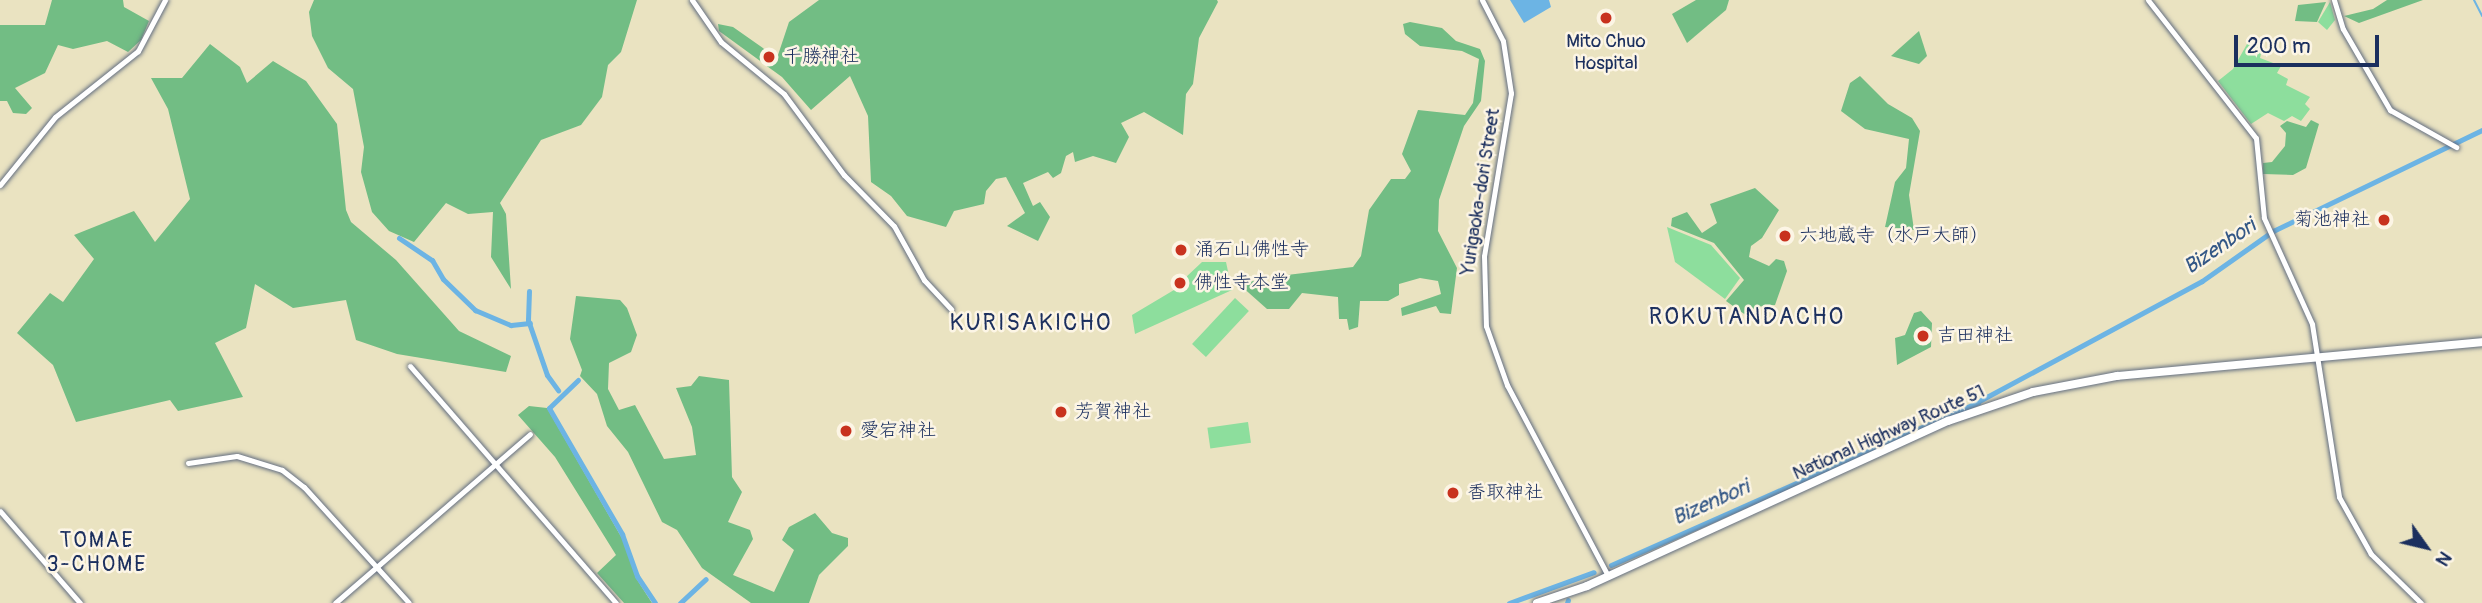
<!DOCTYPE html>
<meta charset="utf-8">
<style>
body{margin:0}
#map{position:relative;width:2482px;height:603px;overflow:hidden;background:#eae3c1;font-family:Pangolin,"Klee One",sans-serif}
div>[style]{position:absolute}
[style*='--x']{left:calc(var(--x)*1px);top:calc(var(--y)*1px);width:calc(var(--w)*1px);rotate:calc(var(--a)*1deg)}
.green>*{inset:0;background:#8dde9d;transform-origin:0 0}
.forest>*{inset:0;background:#72bd84}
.water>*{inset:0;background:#6cb4e4}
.stream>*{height:2px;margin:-1px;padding:0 1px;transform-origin:1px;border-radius:1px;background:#6cb4e4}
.canal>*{height:5px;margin:-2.5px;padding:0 2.5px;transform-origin:2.5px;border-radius:2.5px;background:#6cb4e4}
.roads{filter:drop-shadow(0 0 2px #636e81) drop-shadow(0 0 2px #636e81)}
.minor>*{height:5px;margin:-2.5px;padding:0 2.5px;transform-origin:2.5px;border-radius:2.5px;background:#fff}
.highway>*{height:8px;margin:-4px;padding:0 4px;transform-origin:4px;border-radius:4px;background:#fff}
.dots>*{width:19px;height:19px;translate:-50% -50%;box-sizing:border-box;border:4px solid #fcf5e5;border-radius:50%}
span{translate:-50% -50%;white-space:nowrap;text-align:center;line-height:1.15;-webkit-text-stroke:5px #fcf5e5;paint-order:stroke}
.poi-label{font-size:19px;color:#1b2f5e}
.left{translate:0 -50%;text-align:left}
.right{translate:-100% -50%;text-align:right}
.street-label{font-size:19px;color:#1b2f5e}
.water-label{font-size:21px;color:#335786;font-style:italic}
.neighbourhood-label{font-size:21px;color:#1b2f5e;letter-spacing:2px}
.quarter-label{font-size:23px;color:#1b2f5e;letter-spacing:2px}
.north{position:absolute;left:2391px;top:512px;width:70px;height:70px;-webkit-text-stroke:5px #fcf5e5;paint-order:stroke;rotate:124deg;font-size:19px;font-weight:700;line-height:28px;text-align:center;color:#1b2f5e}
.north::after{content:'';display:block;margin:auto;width:24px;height:32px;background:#1b2f5e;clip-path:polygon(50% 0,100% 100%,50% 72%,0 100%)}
.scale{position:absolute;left:2234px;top:35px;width:145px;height:32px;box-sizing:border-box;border:4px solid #1b2f5e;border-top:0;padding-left:9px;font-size:21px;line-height:24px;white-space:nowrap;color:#1b2f5e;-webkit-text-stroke:5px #fcf5e5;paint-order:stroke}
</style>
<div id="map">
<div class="green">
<div style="clip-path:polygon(2330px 2px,2335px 20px,2327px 30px,2318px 22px)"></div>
<div style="clip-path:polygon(2251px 37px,2264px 42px,2260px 58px,2281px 66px,2277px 73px,2288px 79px,2286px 85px,2310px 97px,2305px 104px,2310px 109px,2301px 121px,2292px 116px,2284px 121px,2268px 113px,2251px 124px,2218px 81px,2233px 69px)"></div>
<div style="clip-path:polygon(1667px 227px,1711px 245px,1740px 278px,1725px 299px,1675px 262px)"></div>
<div style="clip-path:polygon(1202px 262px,1226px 262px,1232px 290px,1135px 334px,1132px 315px,1174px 290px,1187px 289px,1184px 279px)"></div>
<div style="left:1235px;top:298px;width:19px;height:63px;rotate:43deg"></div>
<div style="left:1248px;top:422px;width:21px;height:41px;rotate:82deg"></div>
</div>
<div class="forest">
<div style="clip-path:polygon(52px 0,123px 0,124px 7px,149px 21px,141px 40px,128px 52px,107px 41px,73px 49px,58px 45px,45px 73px,15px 88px,32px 108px,26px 114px,13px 113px,7px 101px,0 101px,0 25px,45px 25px)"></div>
<div style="clip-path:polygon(314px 0,637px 0,621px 52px,608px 65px,602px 97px,581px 125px,541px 140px,500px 203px,506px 214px,511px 289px,491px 257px,493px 212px,468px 214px,446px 203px,414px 242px,389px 231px,372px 212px,361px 172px,364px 147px,353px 89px,328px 68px,312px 36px,309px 12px)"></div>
<div style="clip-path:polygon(819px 0,1217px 0,1218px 2px,1199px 38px,1193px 84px,1186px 94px,1183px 135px,1144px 112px,1121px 123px,1129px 137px,1116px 163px,1093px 156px,1075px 162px,1073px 152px,1066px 156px,1061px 173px,1053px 178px,1048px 172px,1023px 183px,1033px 206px,1040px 202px,1050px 217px,1038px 241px,1007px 226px,1025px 213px,1006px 177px,996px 179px,986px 191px,984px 204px,954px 211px,946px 227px,907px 216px,891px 196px,871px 182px,868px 116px,850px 76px,811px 110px,782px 77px,719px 31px,718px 24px,733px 27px,777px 58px,789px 22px)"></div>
<div style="clip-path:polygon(1696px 0,1729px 0,1726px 10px,1687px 43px,1672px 14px)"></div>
<div style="clip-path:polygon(2387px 0,2423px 0,2359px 23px,2344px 16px,2373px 9px)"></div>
<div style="clip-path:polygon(2326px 2px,2317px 22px,2295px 21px,2298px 5px)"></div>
<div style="clip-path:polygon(1410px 22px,1442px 28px,1456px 41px,1480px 49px,1485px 61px,1481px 101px,1464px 126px,1439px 200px,1438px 231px,1457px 268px,1451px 314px,1440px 313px,1436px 306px,1402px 316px,1401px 308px,1441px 294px,1438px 281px,1420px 278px,1399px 284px,1399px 295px,1388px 301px,1360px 301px,1358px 327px,1349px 330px,1347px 319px,1339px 319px,1338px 297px,1302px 293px,1289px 309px,1267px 309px,1240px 285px,1256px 280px,1274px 286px,1287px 275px,1353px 267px,1361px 256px,1369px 210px,1391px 179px,1405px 179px,1411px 171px,1402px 154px,1418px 110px,1465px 115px,1473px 103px,1479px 59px,1462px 51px,1420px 46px,1405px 34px,1403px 24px)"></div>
<div style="clip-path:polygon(1919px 31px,1927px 56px,1919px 64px,1891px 56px)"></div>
<div style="clip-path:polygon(210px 44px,240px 67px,247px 83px,273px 61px,306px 81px,337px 124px,346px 210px,351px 222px,396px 260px,459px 331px,511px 356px,506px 372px,397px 354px,356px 340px,346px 300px,293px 308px,255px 284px,246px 328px,215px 343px,243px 397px,178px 411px,170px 400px,76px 422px,53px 365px,17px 333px,50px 293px,63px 302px,94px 259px,74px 235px,134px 211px,155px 242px,190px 199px,168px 109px,151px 78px,182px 78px)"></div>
<div style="clip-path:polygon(1860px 76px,1888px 104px,1912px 118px,1920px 131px,1909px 195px,1914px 230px,1885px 227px,1895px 182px,1906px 168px,1909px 139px,1865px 129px,1841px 111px,1850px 83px)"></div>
<div style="clip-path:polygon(2311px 120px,2319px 124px,2306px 168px,2293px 175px,2263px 174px,2263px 163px,2272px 162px,2285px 146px,2286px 133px,2280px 126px,2287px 121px,2306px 127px)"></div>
<div style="clip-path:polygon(1755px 188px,1779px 210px,1762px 238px,1751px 246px,1749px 257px,1769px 266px,1776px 259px,1784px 261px,1787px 271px,1775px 305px,1755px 307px,1747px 316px,1726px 301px,1744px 280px,1714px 243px,1671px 226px,1672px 218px,1687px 212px,1702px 233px,1717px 223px,1710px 204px)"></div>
<div style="clip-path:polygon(576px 296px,620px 300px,627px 308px,637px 335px,631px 352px,609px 363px,608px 389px,619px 410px,635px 405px,664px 459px,696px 455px,692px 427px,676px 388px,691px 386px,699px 376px,729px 380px,732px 477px,742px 492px,728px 522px,750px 530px,753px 539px,733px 575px,774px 592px,794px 550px,782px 540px,789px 527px,815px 513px,832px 533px,848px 538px,848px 546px,819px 575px,809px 603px,751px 603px,702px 568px,677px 530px,662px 522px,628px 452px,607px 426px,597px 394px,580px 376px,582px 370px,570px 339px)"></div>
<div style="clip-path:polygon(1921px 311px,1932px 323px,1931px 347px,1897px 365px,1895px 338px,1905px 335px,1914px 313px)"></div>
<div style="clip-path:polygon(529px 406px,547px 408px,623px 540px,636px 578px,652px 603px,624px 603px,597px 573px,616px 555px,555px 457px,518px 415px)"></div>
</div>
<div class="water">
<div style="clip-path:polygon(1510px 0,1549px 0,1551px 7px,1524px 23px)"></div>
</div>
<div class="stream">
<div style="--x:2474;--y:0;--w:18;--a:63"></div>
</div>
<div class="canal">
<div style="--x:399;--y:238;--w:40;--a:34"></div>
<div style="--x:432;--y:260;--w:22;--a:60"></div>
<div style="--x:443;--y:279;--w:45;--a:44.1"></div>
<div style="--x:475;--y:310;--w:39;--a:23"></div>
<div style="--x:511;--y:325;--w:19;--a:-6"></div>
<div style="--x:529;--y:291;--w:29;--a:92"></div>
<div style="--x:528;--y:320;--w:58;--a:70.9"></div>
<div style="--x:547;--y:375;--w:19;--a:54"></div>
<div style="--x:578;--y:380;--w:40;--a:136"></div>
<div style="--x:549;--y:408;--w:146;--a:59.9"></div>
<div style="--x:622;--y:534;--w:45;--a:70.3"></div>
<div style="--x:637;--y:576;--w:32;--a:56"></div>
<div style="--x:1981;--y:400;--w:251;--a:-28.3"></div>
<div style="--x:2202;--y:281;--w:87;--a:-35.2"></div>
<div style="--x:2273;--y:231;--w:232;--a:-25.8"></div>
<div style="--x:1611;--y:565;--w:402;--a:-23.9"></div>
<div style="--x:680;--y:603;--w:35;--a:-43"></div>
<div style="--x:1509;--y:603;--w:90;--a:-20"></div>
<div style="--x:1567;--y:603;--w:3;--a:-72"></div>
</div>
<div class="roads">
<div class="minor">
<div style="--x:692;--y:0;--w:51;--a:55.4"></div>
<div style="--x:721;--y:42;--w:82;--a:39.5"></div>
<div style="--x:784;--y:94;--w:101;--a:53.5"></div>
<div style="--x:844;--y:175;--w:71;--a:45.6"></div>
<div style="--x:894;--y:226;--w:62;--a:60.9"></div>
<div style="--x:924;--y:280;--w:40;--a:47"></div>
<div style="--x:1482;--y:0;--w:46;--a:62.9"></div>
<div style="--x:1503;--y:41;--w:53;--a:81.3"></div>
<div style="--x:1511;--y:93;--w:165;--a:99.4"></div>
<div style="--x:1484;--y:256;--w:70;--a:88.4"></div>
<div style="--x:1486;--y:326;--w:63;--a:70.4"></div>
<div style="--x:1507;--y:385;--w:216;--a:62.1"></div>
<div style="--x:2148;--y:0;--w:175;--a:52"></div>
<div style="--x:2256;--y:138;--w:80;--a:84.3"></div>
<div style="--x:2264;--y:218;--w:116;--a:65.6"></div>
<div style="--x:2312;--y:324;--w:175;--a:81.1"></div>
<div style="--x:2339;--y:497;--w:65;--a:60.7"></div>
<div style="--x:2371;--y:554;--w:70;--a:44.4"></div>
<div style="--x:2334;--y:0;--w:30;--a:73"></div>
<div style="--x:2343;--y:29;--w:94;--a:59.9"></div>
<div style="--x:2390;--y:110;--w:76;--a:29.3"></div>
<div style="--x:0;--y:185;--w:87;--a:-51"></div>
<div style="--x:55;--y:117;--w:106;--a:-38.5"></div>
<div style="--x:138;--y:51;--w:58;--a:-62.1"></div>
<div style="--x:410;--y:366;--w:314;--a:49"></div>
<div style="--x:188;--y:463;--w:49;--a:-8.1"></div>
<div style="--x:237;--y:456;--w:47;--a:17.3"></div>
<div style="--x:282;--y:470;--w:28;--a:38"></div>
<div style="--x:304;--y:487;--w:156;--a:47.8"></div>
<div style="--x:0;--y:511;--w:122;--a:49"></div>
<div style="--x:335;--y:603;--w:258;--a:-40.9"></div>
</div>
<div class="highway">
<div style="--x:1537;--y:603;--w:53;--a:-18.8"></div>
<div style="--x:1587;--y:586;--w:397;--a:-24.6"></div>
<div style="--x:1948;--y:421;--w:90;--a:-18.8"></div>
<div style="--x:2033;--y:392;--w:86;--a:-10.8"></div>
<div style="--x:2117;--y:376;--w:367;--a:-5.3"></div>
</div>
</div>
<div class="dots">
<div style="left:1606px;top:18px;background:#c8321e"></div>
<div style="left:769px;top:57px;background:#c8321e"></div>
<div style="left:2384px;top:220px;background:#c8321e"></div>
<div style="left:1785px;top:236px;background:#c8321e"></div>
<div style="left:1181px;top:250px;background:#c8321e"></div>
<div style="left:1180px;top:283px;background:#c8321e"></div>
<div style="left:1923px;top:336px;background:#c8321e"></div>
<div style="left:1061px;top:412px;background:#c8321e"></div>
<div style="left:846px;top:431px;background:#c8321e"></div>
<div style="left:1453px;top:493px;background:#c8321e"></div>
</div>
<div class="poi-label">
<span style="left:1606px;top:53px">Mito Chuo<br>Hospital</span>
<span class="left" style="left:783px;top:57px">千勝神社</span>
<span class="right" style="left:2370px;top:220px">菊池神社</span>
<span class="left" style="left:1799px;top:236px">六地蔵寺（水戸大師）</span>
<span class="left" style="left:1195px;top:250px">涌石山佛性寺</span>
<span class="left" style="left:1194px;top:283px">佛性寺本堂</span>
<span class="left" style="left:1937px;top:336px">吉田神社</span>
<span class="left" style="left:1075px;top:412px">芳賀神社</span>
<span class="left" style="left:860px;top:431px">愛宕神社</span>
<span class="left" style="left:1467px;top:493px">香取神社</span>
</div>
<div class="street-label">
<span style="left:1481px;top:192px;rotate:-81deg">Yurigaoka-dori Street</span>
<span style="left:1889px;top:433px;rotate:-24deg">National Highway Route 51</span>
</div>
<div class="water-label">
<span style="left:2220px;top:247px;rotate:-34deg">Bizenbori</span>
<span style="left:1711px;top:503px;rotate:-24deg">Bizenbori</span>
</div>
<div class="neighbourhood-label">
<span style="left:97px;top:553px">TOMAE<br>3-CHOME</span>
</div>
<div class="quarter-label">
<span style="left:1747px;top:317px">ROKUTANDACHO</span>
<span style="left:1031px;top:323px">KURISAKICHO</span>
</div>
<div class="north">N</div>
<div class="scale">200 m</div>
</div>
